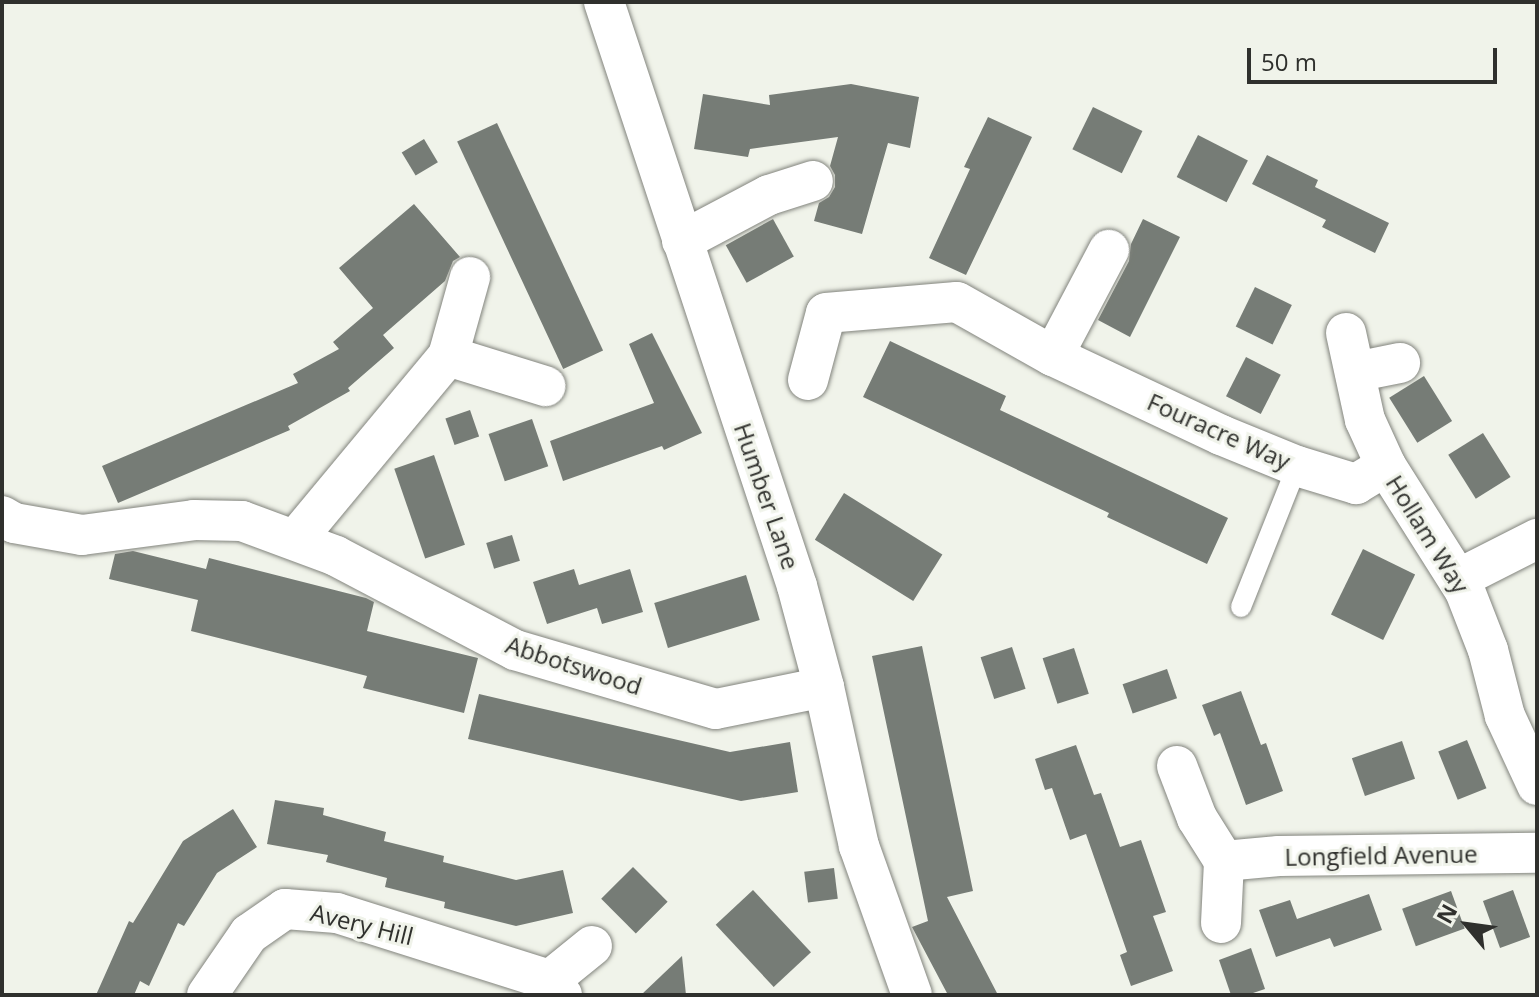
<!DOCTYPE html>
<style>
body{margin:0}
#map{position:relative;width:1539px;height:997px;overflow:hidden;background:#f0f3ea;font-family:"Open Sans",sans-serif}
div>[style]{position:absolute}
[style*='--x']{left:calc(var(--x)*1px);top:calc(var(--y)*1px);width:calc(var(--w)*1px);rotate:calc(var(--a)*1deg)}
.building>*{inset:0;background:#767c76;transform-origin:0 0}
.roads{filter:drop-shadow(0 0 2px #82847d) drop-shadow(0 0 2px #82847d)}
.lane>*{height:20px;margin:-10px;padding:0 10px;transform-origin:10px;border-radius:10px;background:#fff}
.street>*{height:40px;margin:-20px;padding:0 20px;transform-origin:20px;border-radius:20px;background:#fff}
span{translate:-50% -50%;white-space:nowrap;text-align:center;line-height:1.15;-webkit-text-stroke:6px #f0f3ea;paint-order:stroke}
.street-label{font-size:24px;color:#2f302d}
.frame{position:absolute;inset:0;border:4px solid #2f302d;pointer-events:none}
.north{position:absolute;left:1427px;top:885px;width:80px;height:80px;-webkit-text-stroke:6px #f0f3ea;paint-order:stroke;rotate:299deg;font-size:22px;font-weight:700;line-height:32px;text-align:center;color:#2f302d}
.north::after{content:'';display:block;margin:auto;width:28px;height:36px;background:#2f302d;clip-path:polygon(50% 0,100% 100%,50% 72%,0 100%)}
.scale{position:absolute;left:1247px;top:48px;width:250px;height:36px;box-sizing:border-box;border:4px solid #2f302d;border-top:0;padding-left:10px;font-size:24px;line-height:28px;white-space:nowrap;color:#2f302d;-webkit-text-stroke:6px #f0f3ea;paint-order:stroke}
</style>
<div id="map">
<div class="building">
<div style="clip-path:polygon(851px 84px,919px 97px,910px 148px,888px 143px,862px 234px,814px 221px,819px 203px,829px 197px,835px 187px,835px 175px,830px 166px,838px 137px,750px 149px,748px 157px,694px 149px,703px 94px,770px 105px,769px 95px)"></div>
<div style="left:1093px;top:107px;width:55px;height:47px;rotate:26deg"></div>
<div style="clip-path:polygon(988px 117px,1032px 137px,966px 275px,929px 258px,970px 169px,964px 167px)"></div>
<div style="left:497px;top:123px;width:251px;height:44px;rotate:65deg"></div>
<div style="left:1198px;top:135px;width:56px;height:47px;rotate:27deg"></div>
<div style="left:424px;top:139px;width:27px;height:26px;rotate:59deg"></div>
<div style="clip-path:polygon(1267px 155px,1318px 180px,1315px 187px,1389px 223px,1375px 253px,1322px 227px,1326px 220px,1252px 184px)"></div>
<div style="clip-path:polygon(414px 204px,460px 257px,453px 261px,445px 281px,383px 335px,394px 348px,348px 388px,350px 391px,288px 426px,290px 430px,118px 503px,102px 466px,298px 383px,293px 374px,339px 349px,333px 342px,373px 308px,339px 268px)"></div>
<div style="left:773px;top:219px;width:43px;height:54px;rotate:61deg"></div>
<div style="clip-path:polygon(1143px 219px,1180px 237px,1130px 337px,1098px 320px,1129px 261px,1131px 244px)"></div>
<div style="left:1255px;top:287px;width:41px;height:44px;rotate:26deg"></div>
<div style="clip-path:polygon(652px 333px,702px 433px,664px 450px,662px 446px,563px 481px,550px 441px,654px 403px,629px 344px)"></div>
<div style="clip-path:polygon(890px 341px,1006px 396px,1000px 410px,1228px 518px,1207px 564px,1107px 517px,1109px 513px,863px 397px)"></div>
<div style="left:1246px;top:357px;width:39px;height:44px;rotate:27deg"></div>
<div style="left:1424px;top:376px;width:53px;height:41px;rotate:58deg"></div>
<div style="left:470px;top:410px;width:28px;height:26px;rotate:71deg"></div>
<div style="left:532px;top:419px;width:50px;height:46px;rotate:71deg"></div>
<div style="left:1483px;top:433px;width:52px;height:41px;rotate:58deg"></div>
<div style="left:434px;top:455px;width:95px;height:42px;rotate:71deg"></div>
<div style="left:844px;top:493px;width:116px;height:55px;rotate:32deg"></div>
<div style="left:512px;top:535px;width:27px;height:27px;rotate:73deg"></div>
<div style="left:1363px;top:549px;width:58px;height:73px;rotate:26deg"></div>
<div style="clip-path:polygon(133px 551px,206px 569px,209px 558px,366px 598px,374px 602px,367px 631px,478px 658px,464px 713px,363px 688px,367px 676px,191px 631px,198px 600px,109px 579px,115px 554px)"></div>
<div style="clip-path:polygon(574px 569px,579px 585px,630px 569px,643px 612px,602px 624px,597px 608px,547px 624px,533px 582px)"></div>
<div style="left:746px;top:575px;width:47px;height:96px;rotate:73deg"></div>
<div style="clip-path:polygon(922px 646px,973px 891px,947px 897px,998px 995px,948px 995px,912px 927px,928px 921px,872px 656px)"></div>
<div style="left:1012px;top:647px;width:44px;height:33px;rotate:72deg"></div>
<div style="left:1074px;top:648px;width:48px;height:33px;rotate:72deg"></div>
<div style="left:1167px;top:669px;width:31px;height:47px;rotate:71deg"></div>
<div style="clip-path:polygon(1241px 691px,1261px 745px,1266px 743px,1283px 791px,1246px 805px,1220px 733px,1214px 736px,1202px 705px)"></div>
<div style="clip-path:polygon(479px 694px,730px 752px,790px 742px,798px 792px,741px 801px,468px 739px)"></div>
<div style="left:1467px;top:740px;width:52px;height:31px;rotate:68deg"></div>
<div style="left:1402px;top:741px;width:40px;height:53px;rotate:71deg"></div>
<div style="clip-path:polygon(1076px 745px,1094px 795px,1101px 793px,1120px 847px,1141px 840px,1166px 912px,1153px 916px,1173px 971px,1131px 986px,1120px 955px,1127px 952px,1086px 834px,1070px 840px,1052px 788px,1045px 790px,1035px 759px)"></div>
<div style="clip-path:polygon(275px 800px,324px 808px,323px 815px,386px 832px,384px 841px,444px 856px,443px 862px,516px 880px,563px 870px,573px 913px,516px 926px,444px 908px,445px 902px,385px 887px,387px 878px,326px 862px,328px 855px,267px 844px)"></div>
<div style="clip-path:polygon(233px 809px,257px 847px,217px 873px,184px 926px,178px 923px,149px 986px,140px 981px,134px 995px,96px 995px,129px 921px,133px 923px,183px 841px)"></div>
<div style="left:633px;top:867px;width:49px;height:45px;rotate:45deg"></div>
<div style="left:834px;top:868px;width:31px;height:30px;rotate:83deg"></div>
<div style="left:753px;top:890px;width:85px;height:51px;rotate:47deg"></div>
<div style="left:1513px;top:890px;width:50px;height:32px;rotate:70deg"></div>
<div style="left:1451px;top:891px;width:40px;height:52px;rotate:70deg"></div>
<div style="clip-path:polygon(1369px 894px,1382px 930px,1334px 947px,1330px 938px,1276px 957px,1259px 910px,1290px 900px,1297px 919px)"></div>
<div style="clip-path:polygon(1251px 948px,1265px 989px,1247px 995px,1231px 995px,1219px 960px)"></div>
<div style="clip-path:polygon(682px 956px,686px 995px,641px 995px)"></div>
</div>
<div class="roads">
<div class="lane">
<div style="--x:1241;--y:607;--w:152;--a:-68.3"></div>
</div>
<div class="street">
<div style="--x:604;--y:2;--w:615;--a:71.71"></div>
<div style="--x:797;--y:586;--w:105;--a:75"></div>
<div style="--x:824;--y:687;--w:163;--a:77.6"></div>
<div style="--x:859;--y:846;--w:158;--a:70.4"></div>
<div style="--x:682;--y:241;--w:98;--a:-27.9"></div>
<div style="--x:769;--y:195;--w:46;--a:-17.7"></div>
<div style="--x:1346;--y:333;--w:89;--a:77.7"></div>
<div style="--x:1365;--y:420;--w:51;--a:65.5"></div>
<div style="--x:1386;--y:466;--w:148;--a:57.7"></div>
<div style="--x:1465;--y:591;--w:63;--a:68.7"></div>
<div style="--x:1488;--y:650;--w:68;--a:75.6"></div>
<div style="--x:1505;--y:716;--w:76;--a:65.1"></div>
<div style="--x:448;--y:356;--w:102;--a:17.2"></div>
<div style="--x:1053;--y:356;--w:120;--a:-62.2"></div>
<div style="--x:1355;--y:372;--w:46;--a:-11.3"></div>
<div style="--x:808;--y:380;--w:69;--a:-75"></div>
<div style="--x:826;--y:313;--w:131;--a:-4.8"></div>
<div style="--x:957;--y:302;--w:110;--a:29.4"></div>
<div style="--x:1053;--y:356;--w:186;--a:25.2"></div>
<div style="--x:1221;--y:435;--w:82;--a:22.2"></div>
<div style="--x:1297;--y:466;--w:62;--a:17"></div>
<div style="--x:1356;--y:484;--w:35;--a:-31"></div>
<div style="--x:2;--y:516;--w:14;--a:30"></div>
<div style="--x:14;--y:523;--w:69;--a:10"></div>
<div style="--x:82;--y:535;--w:113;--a:-7.6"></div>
<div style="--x:194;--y:520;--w:48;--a:1.2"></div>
<div style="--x:242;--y:521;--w:100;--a:20.4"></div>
<div style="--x:336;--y:556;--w:202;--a:27.7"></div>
<div style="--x:515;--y:650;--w:209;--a:16.4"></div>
<div style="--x:716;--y:709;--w:110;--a:-11.5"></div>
<div style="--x:296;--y:539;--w:238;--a:-50.3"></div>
<div style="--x:448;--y:356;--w:82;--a:-74.4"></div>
<div style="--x:1458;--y:579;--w:89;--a:-26.9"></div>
<div style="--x:1177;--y:766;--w:56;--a:69"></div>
<div style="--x:1197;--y:818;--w:51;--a:57.9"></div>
<div style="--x:1224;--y:861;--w:55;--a:-5.2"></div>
<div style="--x:1279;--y:856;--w:258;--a:-0.7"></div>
<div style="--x:1221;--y:923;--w:62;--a:-87.2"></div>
<div style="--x:207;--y:995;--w:74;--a:-55.5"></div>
<div style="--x:249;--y:934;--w:44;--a:-34.8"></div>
<div style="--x:285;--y:909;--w:52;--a:4.4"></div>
<div style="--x:337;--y:913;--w:223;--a:17.5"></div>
<div style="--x:562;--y:995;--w:19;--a:-129"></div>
<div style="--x:550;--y:980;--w:54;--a:-39"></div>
</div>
</div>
<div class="street-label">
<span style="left:1219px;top:431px;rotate:24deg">Fouracre Way</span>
<span style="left:767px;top:496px;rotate:71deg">Humber Lane</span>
<span style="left:1428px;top:534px;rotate:58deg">Hollam Way</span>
<span style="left:574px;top:665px;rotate:18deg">Abbotswood</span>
<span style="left:1381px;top:855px;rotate:-1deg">Longfield Avenue</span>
<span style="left:362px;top:924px;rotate:14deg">Avery Hill</span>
</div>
<div class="frame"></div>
<div class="north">N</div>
<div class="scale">50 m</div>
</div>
